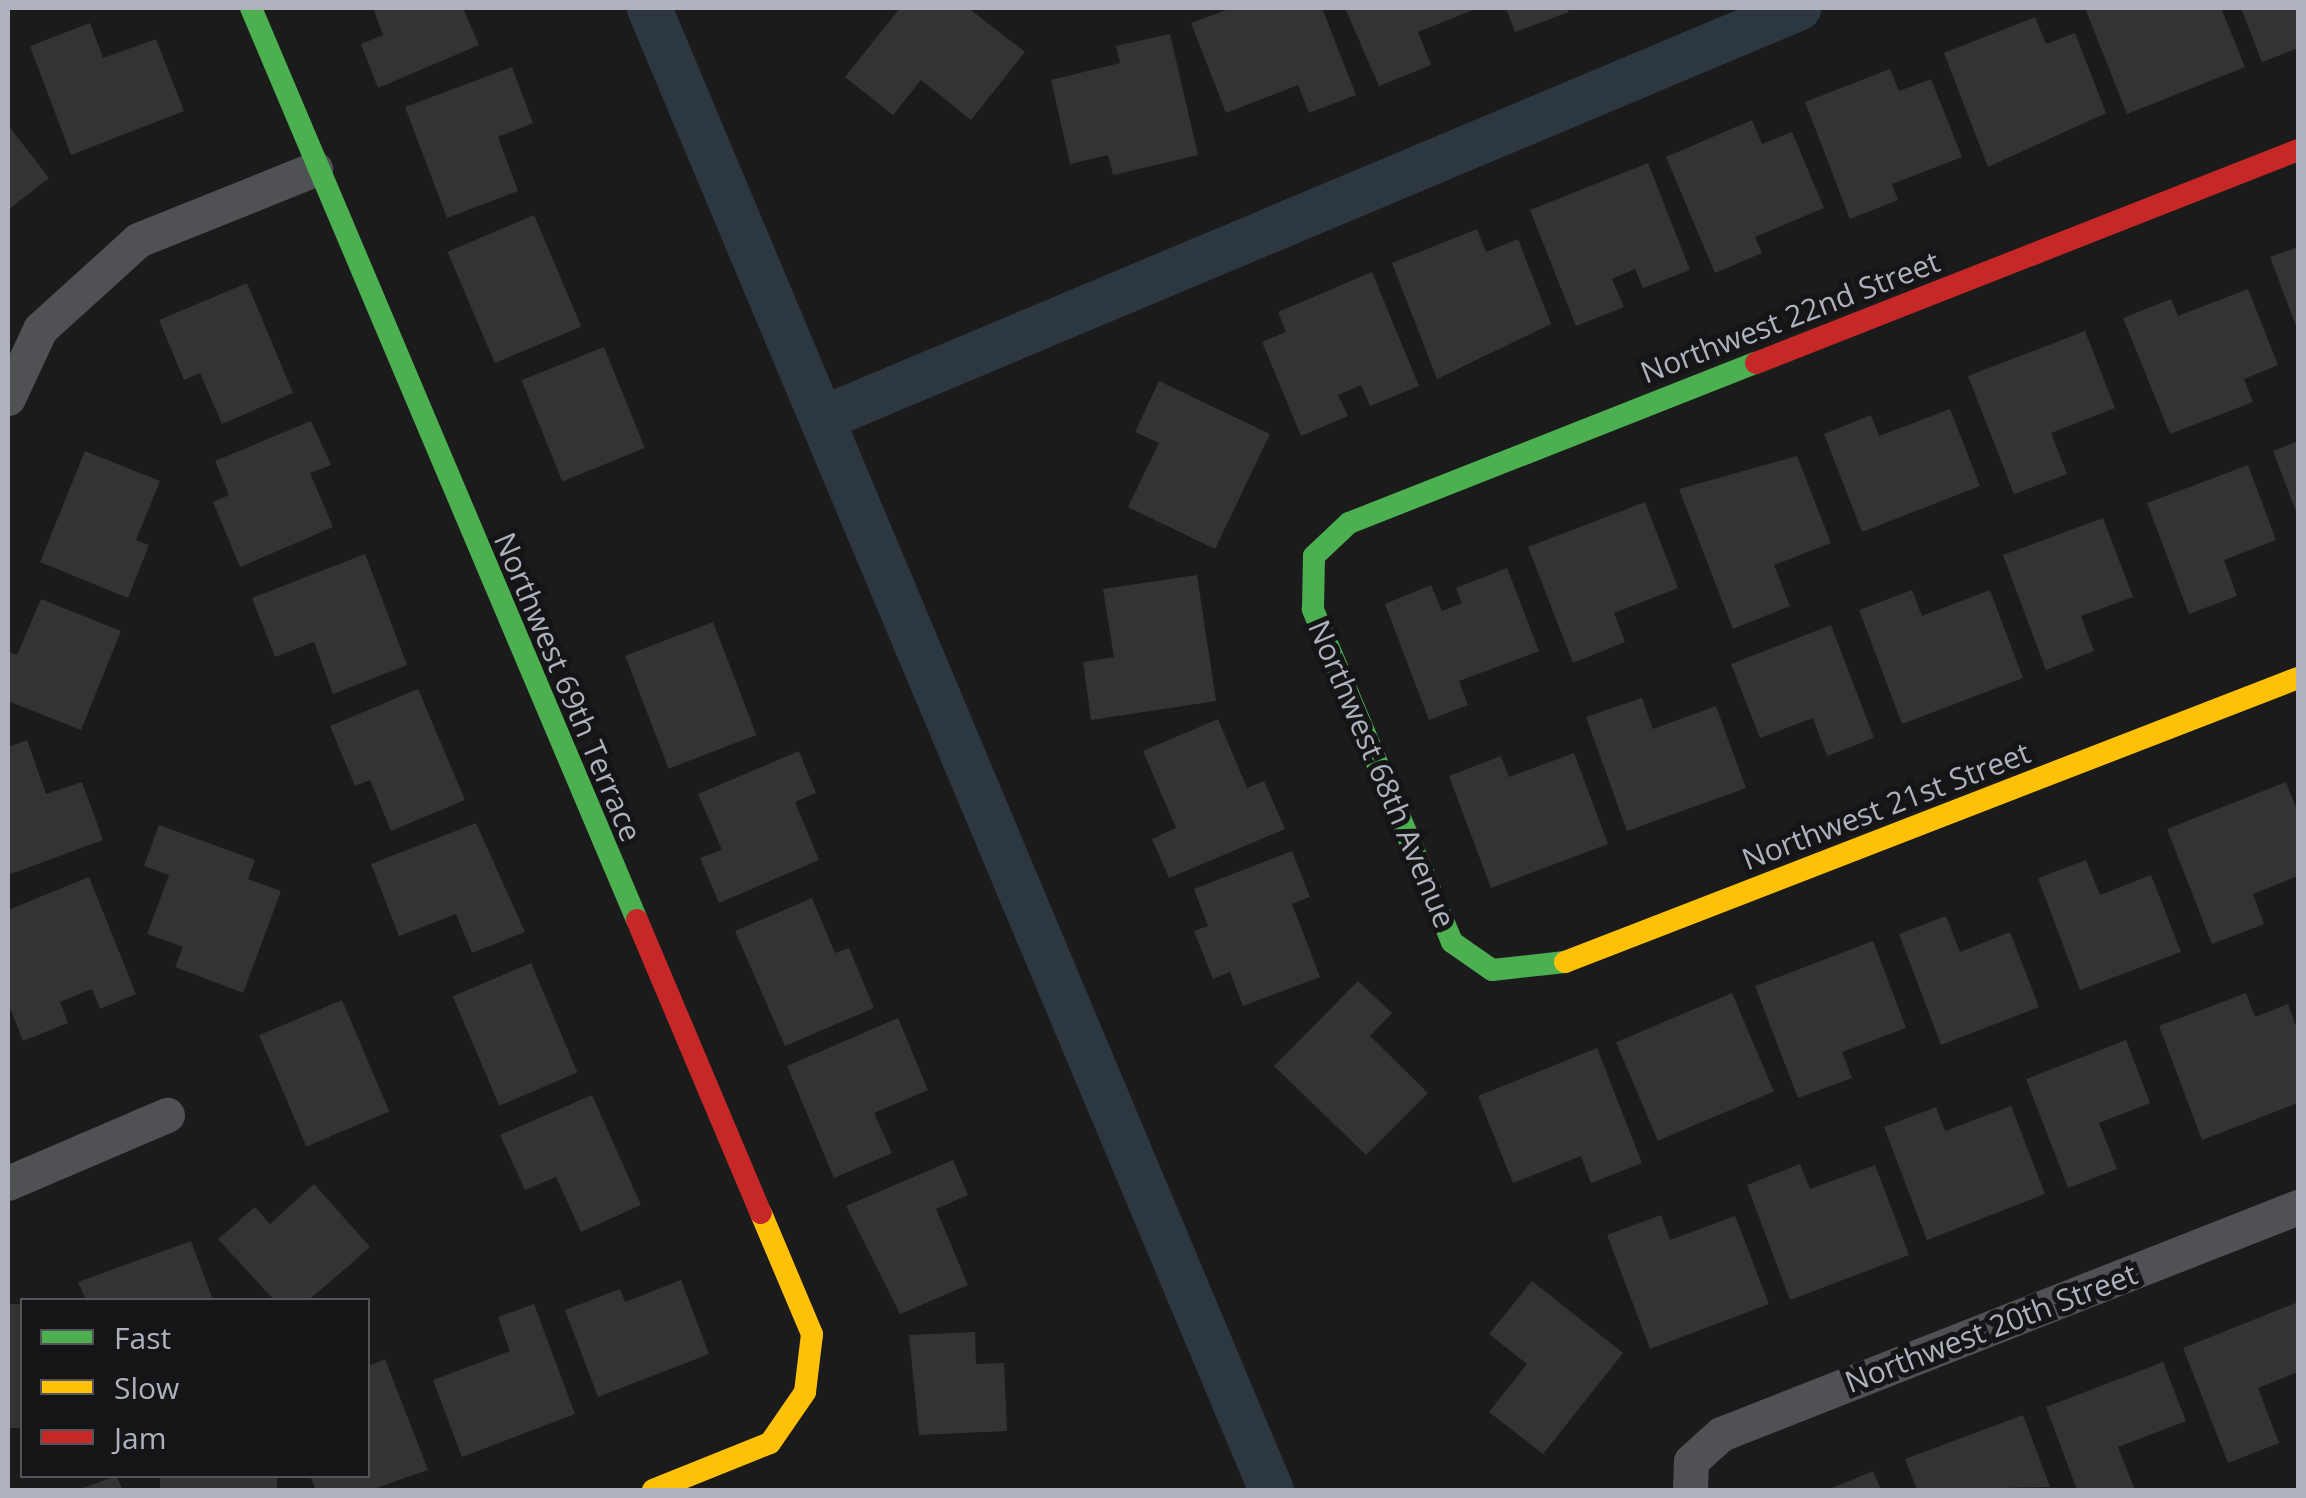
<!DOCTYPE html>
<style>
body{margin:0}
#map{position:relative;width:2306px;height:1498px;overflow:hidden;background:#1b1b1c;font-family:"Open Sans",sans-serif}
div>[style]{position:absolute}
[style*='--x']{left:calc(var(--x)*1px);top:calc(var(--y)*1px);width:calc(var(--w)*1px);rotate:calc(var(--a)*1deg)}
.canal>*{height:45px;margin:-22.5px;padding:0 22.5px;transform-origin:22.5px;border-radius:22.5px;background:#2d373f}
.building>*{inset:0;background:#333334;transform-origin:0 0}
.street>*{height:35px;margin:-17.5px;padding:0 17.5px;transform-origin:17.5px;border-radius:17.5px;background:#4f5155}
.fast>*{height:22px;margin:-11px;padding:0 11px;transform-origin:11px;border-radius:11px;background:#4caf50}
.slow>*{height:22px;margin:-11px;padding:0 11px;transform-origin:11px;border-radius:11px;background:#ffc107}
.jam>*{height:22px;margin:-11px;padding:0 11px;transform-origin:11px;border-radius:11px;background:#c62828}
span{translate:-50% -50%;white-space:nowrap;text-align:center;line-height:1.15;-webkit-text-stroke:10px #151518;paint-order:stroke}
.street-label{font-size:30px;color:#adb2bd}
.frame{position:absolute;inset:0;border:10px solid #adb2bd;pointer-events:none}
.legend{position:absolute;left:20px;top:1298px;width:350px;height:180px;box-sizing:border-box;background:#151518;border:2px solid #52545a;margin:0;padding:12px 18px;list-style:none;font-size:30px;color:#adb2bd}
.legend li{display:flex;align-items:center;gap:20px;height:50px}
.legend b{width:50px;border:2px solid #52545a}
</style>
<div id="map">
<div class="canal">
<div style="--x:649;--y:8;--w:1607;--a:67.23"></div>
<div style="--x:822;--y:418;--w:1059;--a:-22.79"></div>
</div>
<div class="building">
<div style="clip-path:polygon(373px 8px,463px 8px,479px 45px,378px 88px,361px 44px,383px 35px)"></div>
<div style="clip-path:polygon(900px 8px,968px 8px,1025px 52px,971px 120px,921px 80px,893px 115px,845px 77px)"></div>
<div style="clip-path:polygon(1232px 8px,1322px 8px,1356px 95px,1309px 113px,1298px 85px,1226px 113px,1191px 23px)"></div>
<div style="clip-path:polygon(1345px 8px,1478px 8px,1418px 32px,1431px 65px,1379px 86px)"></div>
<div style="clip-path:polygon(1506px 8px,1567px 8px,1569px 12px,1515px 32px)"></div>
<div style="clip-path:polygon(2085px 8px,2221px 8px,2245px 67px,2127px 114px)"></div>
<div style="clip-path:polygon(2241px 8px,2298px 8px,2298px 48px,2262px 62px)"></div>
<div style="clip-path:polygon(2035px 17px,2046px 44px,2075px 33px,2106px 113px,1988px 167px,1944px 53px)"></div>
<div style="clip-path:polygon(90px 23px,103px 58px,156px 39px,184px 111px,71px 155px,30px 46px)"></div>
<div style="clip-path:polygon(1170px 34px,1198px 155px,1113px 175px,1108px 155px,1070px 164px,1051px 80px,1120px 63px,1116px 46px)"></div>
<div style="clip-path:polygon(512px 67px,533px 123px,498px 137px,518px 191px,447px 218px,405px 107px)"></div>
<div style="clip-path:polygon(1890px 69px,1899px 91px,1931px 79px,1962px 157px,1892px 184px,1898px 200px,1850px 219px,1805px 102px)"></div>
<div style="clip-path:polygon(1752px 120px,1762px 144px,1792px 132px,1824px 208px,1755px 237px,1762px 253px,1715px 273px,1666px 157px)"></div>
<div style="clip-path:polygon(8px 125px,49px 178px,8px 210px)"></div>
<div style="clip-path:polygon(1648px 163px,1690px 270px,1643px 288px,1635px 269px,1612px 279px,1624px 307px,1576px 326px,1530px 210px)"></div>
<div style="left:534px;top:215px;width:121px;height:94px;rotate:67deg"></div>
<div style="clip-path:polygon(1477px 229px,1486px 252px,1518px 239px,1551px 324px,1437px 379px,1392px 263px)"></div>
<div style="clip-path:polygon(2298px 247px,2298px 331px,2270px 257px)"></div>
<div style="clip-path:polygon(1372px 272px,1419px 386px,1370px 406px,1361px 385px,1338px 395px,1348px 416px,1301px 436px,1262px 342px,1286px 332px,1278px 312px)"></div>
<div style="clip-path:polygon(247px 283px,293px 393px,222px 424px,200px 373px,184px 380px,159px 320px)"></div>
<div style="clip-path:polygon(2248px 289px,2278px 365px,2244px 379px,2253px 402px,2170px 434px,2123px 318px,2171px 299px,2178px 316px)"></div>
<div style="clip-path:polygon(2085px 331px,2115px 408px,2051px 433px,2067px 474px,2014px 494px,1968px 376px)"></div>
<div style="left:604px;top:347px;width:109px;height:89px;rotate:68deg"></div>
<div style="clip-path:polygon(1159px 381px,1270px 434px,1215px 549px,1128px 507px,1159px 443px,1135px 432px)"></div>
<div style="clip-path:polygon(1950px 409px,1980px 486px,1862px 532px,1824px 434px,1871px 415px,1879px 436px)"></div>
<div style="clip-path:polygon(311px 421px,331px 465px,310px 473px,333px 527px,240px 567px,213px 502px,229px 495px,215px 461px)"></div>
<div style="clip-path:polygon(2298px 441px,2298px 517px,2273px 451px)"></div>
<div style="clip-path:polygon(85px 451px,160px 481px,136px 540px,149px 545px,128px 598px,40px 562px)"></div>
<div style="clip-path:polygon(1797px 456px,1831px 543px,1774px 565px,1790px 606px,1733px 629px,1679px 489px)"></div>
<div style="clip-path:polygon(2248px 465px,2276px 540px,2224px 560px,2237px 596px,2189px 614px,2147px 503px)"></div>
<div style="clip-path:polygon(1645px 502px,1678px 588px,1614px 613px,1625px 642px,1573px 663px,1528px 547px)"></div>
<div style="clip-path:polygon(2103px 518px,2133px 597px,2081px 616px,2094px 651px,2046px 670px,2003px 555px)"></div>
<div style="clip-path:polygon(365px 554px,407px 665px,333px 694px,314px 642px,275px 657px,252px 598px)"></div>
<div style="clip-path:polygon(1507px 568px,1539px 651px,1459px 681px,1468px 705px,1429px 720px,1385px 604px,1431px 585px,1442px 611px,1462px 603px,1456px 588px)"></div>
<div style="clip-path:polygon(1197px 575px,1216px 701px,1091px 720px,1083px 662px,1114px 657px,1103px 589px)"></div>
<div style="clip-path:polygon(1912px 590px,1922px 616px,1990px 590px,2023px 678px,1902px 724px,1859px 610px)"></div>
<div style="clip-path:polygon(41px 599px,121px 631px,81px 730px,8px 701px,8px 652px,17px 655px)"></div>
<div style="left:713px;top:622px;width:121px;height:94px;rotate:69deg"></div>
<div style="clip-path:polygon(1831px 625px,1874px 738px,1827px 756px,1813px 718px,1760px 738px,1731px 664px)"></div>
<div style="clip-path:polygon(418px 689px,465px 800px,391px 831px,370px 780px,355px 786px,330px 726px)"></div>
<div style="clip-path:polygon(1642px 698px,1653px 729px,1716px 706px,1746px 788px,1627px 831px,1586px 717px)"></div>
<div style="clip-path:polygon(1218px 719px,1247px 788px,1264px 781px,1285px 829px,1169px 878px,1152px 839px,1176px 828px,1143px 751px)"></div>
<div style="clip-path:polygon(27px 740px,46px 794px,82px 782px,103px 840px,8px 875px,8px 747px)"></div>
<div style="clip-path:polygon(799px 751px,816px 793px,795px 802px,819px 860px,719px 903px,700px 858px,722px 850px,698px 794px)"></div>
<div style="clip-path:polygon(1574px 753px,1608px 844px,1491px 888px,1449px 776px,1501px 756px,1509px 777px)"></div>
<div style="clip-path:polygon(2286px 782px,2298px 813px,2298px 876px,2253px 894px,2264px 924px,2212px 944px,2167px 829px)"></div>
<div style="clip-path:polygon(476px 823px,525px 932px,472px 953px,456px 914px,399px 936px,371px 864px)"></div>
<div style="clip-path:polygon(159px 825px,255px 860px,248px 879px,281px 891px,243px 993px,175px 967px,183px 947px,147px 934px,169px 875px,144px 866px)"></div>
<div style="clip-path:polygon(1292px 851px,1310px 897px,1292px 904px,1320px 977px,1243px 1006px,1230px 972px,1213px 979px,1194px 931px,1208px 926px,1194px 889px)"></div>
<div style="clip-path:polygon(2086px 860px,2100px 895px,2151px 875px,2181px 952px,2080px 990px,2038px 878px)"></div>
<div style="clip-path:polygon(89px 877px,136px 994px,100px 1009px,92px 989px,60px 1002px,68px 1023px,23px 1041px,8px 1003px,8px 910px)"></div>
<div style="clip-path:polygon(812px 898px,835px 953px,849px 948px,874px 1008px,785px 1046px,735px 931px)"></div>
<div style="clip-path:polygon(1946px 916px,1960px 952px,2010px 932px,2039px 1007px,1941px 1045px,1899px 934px)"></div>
<div style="clip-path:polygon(1873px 941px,1906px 1028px,1842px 1052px,1852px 1078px,1798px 1098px,1755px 986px)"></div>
<div style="left:531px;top:963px;width:119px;height:85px;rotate:67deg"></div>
<div style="clip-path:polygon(1358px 981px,1392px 1013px,1370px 1036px,1428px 1093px,1366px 1155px,1274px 1066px)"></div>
<div style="left:1732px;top:993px;width:107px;height:126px;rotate:67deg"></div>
<div style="clip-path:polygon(2246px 993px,2255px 1017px,2288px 1004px,2298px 1032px,2298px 1103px,2202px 1140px,2159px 1026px)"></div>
<div style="left:342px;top:1000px;width:121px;height:90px;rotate:67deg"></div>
<div style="clip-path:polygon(898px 1018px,928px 1090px,874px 1113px,892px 1153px,834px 1178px,787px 1066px)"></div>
<div style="clip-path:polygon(2126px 1040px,2150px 1103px,2099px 1123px,2117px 1169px,2068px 1188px,2026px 1079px)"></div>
<div style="clip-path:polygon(1597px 1048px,1642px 1163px,1591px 1183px,1581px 1156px,1513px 1183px,1478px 1096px)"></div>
<div style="clip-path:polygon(592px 1095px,641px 1205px,581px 1232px,556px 1177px,525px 1190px,500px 1135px)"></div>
<div style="clip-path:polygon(2011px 1106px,2045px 1194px,1927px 1240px,1884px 1127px,1936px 1107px,1945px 1131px)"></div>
<div style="clip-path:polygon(953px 1160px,968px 1195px,936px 1209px,968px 1285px,900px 1314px,846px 1206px)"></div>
<div style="clip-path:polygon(1800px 1164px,1810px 1189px,1875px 1165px,1909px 1255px,1790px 1300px,1747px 1185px)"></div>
<div style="clip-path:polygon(314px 1184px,370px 1247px,309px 1300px,274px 1300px,218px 1239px,255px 1207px,270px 1224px)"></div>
<div style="clip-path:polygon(1661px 1215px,1670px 1240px,1735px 1216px,1769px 1304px,1650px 1349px,1607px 1235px)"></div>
<div style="clip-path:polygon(191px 1241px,213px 1300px,86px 1300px,78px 1282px)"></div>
<div style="clip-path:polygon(681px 1280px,709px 1354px,598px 1397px,565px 1310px,620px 1289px,625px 1302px)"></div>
<div style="clip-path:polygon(1532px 1281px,1623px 1353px,1543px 1454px,1489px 1412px,1527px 1364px,1489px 1334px)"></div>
<div style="clip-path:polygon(2298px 1302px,2298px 1372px,2258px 1388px,2279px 1443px,2228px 1463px,2183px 1348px)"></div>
<div style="left:22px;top:1304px;width:124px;height:17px;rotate:90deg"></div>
<div style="clip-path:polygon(534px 1304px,575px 1414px,462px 1457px,433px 1380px,510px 1351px,498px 1317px)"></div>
<div style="clip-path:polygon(975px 1332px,976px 1364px,1004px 1363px,1007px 1431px,919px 1435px,909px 1335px)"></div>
<div style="clip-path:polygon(385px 1359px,428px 1470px,370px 1490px,316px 1490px,310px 1476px,368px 1476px,368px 1366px)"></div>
<div style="clip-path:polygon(2163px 1362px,2186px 1421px,2118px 1447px,2135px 1490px,2077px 1490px,2046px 1407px)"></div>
<div style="clip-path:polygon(2023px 1415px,2050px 1487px,1917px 1490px,1905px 1459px)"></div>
<div style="clip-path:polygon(1873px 1471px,1881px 1490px,1827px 1490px)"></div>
<div style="clip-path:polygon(116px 1476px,123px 1490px,77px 1490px)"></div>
<div style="left:160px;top:1476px;width:117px;height:15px"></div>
</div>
<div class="street">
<div style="--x:8;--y:398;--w:76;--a:-65.1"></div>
<div style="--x:40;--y:329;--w:132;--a:-42.2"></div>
<div style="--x:138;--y:240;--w:191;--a:-21.9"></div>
<div style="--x:8;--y:1183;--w:173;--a:-23.2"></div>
<div style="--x:1690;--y:1490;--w:29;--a:-88"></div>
<div style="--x:1691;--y:1461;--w:40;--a:-42"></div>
<div style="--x:1721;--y:1434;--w:620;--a:-21.48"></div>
</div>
<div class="fast">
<div style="--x:251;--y:8;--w:990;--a:67.06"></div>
<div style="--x:1565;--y:962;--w:73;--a:173.7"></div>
<div style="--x:1492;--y:970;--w:49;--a:-145"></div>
<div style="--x:1452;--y:942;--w:361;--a:-112.7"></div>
<div style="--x:1313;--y:609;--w:53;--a:-88.9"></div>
<div style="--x:1314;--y:556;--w:48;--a:-43.3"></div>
<div style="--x:1349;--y:523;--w:437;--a:-21.5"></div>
</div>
<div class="slow">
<div style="--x:1565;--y:962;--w:786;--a:-21.18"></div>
<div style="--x:653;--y:1490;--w:126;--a:-21.9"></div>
<div style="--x:770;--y:1443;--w:62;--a:-55.5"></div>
<div style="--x:805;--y:1392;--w:58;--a:-83.1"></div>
<div style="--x:812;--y:1334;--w:131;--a:-112.9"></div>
</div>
<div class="jam">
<div style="--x:1756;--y:363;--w:582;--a:-21.45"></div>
<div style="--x:637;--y:920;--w:318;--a:67.1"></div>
</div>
<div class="street-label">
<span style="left:1790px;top:317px;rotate:-21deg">Northwest 22nd Street</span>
<span style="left:568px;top:687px;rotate:67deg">Northwest 69th Terrace</span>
<span style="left:1382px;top:774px;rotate:67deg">Northwest 68th Avenue</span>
<span style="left:1886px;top:806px;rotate:-21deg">Northwest 21st Street</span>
<span style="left:1991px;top:1328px;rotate:-21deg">Northwest 20th Street</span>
</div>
<div class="frame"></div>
<ul class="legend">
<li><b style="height:12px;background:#4caf50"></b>Fast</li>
<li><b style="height:12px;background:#ffc107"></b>Slow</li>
<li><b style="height:12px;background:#c62828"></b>Jam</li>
</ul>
</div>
